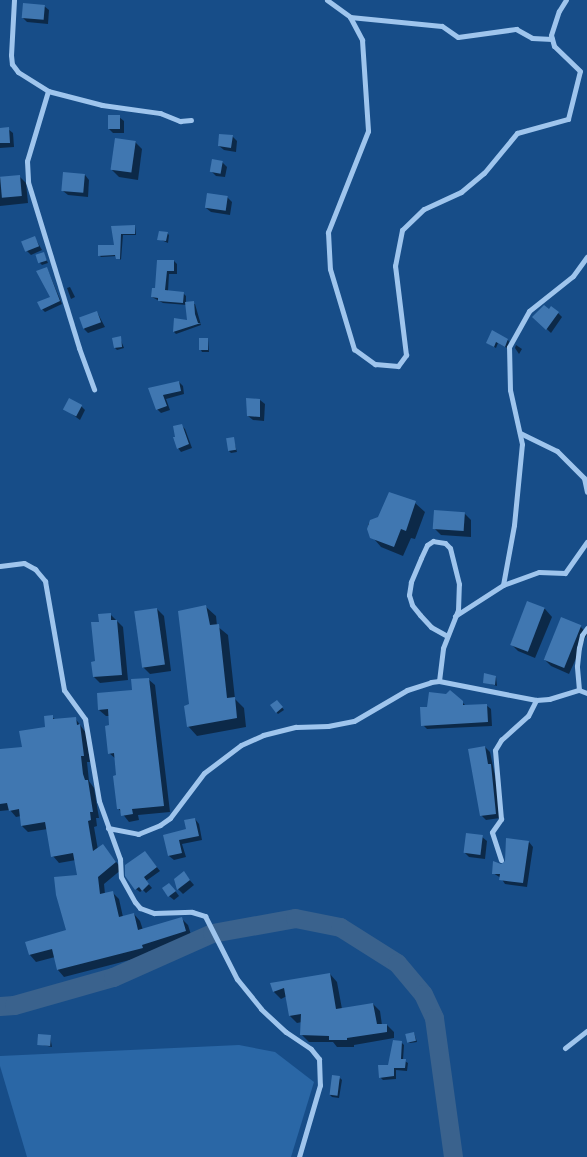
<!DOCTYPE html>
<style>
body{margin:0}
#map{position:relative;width:587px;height:1157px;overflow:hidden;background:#174d88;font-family:"Fira Sans",sans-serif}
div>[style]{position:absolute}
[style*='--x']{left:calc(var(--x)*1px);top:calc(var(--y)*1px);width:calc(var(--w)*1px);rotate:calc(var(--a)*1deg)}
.green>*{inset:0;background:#2a67a6}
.shadow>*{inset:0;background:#0007}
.river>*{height:19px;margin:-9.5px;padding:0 9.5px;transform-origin:9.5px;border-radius:9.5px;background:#3a628d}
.building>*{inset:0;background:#4077b1;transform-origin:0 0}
.minor>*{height:5px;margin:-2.5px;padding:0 2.5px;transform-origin:2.5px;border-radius:2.5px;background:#9fc5ed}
span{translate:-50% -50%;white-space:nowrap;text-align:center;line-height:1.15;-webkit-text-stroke:5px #174d88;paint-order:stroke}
</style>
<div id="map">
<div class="green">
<div style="clip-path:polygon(239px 1045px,275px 1052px,314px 1082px,291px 1157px,27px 1157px,0 1066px,0 1056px)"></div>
</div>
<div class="shadow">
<div style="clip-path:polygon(44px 6px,49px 10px,48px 24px,27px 22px,23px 18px)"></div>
<div style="clip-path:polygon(119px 117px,124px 121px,124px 133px,113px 133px,109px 129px)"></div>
<div style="clip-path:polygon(0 129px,8px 129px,13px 133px,14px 147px,0 148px)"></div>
<div style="clip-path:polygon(232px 136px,237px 141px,236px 152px,224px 150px,219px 146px)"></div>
<div style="clip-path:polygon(135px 142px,142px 149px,138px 180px,119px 177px,112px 170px)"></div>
<div style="clip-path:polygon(222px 162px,227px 167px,225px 177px,216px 176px,211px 171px)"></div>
<div style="clip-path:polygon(85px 175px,89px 180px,88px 197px,68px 195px,63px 191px)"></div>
<div style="clip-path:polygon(19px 176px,26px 183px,28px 203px,0 206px,0 178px)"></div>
<div style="clip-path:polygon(227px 197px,232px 202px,230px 215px,211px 212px,206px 208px)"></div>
<div style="clip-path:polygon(135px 226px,136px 235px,123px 235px,121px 260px,117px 256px,101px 257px,99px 255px,115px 247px,113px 227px)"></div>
<div style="clip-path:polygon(167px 233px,169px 235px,168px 243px,159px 239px)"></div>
<div style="clip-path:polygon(35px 238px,42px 250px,31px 255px,26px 250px)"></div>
<div style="clip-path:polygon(43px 253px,48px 263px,42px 265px,40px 263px)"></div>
<div style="clip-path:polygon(158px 261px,174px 261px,177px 264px,177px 274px,169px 274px,168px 291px,183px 293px,186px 296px,186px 303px,195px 304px,201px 325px,176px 334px,174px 332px,175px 319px,189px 322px,187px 305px,163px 303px,152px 297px,156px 289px)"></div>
<div style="clip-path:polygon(47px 268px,62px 304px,45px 312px,42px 309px,51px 298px)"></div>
<div style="clip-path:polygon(70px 287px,75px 297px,71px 299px,67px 288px)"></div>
<div style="clip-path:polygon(550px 310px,558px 313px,562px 317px,551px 333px,534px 317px)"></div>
<div style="clip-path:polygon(97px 312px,105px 327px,88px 333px,84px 329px)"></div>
<div style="clip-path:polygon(120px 338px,124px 348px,117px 350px,115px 348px)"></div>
<div style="clip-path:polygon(208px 339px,209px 352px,202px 352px,201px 350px)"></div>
<div style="clip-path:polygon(508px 340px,509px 342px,507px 348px,498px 343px,496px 348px,487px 343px)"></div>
<div style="clip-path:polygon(516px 345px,522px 349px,519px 354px,515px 348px)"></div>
<div style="clip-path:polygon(179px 382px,183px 386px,184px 394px,166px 399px,170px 410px,161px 413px,157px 409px,150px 389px)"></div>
<div style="clip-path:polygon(260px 400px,265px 404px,264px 421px,253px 420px,248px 416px)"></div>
<div style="clip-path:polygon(81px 406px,85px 410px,80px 420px,65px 409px)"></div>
<div style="clip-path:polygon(182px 426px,185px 429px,192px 448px,181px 452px,178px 448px)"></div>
<div style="clip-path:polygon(233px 438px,237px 452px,231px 453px,229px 451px)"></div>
<div style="clip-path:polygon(390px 493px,415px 503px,425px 512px,415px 539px,411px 538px,403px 556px,381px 547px,369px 533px,368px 524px,379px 518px)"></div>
<div style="clip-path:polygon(464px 513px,471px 520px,471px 537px,441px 535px,434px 528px)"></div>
<div style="clip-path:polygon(528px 602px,545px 609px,552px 617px,535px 658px,518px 651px,511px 644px)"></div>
<div style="clip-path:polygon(206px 607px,216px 616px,217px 626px,228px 635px,235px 699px,244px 708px,246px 727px,197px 736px,188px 726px)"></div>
<div style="clip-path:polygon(157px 609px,164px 616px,171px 671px,150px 674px,143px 667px)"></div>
<div style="clip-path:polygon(110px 614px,123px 627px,128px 680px,100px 683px,94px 677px,100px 623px)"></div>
<div style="clip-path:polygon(580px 626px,587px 634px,569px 674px,551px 666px,544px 659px)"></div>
<div style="clip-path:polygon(496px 677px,497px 686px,484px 682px)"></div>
<div style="clip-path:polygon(148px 679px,155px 685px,170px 812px,138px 815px,139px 820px,129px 822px,118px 808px,116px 759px,109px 753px,110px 716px,106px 716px,99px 710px,134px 691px)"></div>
<div style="clip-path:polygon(462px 702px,466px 706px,486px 705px,491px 709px,492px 726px,427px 729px,423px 725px)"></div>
<div style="clip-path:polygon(279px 703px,284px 710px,278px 714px,276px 712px)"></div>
<div style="clip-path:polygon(52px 717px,56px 720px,75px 718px,86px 733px,90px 762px,87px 762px,89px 781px,94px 788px,99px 818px,96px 818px,97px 826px,94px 827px,98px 850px,103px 846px,122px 869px,104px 884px,105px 894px,112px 892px,119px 899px,123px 917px,134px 914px,140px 921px,143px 930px,181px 918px,188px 925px,192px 938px,148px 952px,149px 955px,64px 977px,58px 970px,55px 957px,36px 962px,30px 955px,27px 943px,67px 931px,78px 876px,76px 860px,59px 863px,53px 856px,48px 829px,28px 832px,22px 826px,21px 816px,16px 817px,10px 810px,0 811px,0 751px,23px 748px,46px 728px)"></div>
<div style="clip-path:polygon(485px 747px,490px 752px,498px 791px,500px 818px,486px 820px,481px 815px)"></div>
<div style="clip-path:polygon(195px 819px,199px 824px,202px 840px,182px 844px,186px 857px,174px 860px,169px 856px,164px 836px,187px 830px)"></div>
<div style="clip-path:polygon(482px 837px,487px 841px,485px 859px,469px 857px,465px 853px)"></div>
<div style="clip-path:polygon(529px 842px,533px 847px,527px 887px,505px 884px,501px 878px,493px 873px)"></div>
<div style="clip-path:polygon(148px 856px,160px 871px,146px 881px,152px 888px,146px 893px,143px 890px,140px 892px,136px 889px)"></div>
<div style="clip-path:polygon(188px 878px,194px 885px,183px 894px,178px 889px,176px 879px)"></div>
<div style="clip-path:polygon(174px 889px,179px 896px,174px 900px,169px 896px)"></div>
<div style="clip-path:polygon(330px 974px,337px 982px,342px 1009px,373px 1004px,380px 1011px,382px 1025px,387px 1025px,394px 1032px,394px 1038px,354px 1045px,354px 1047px,337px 1047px,333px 1042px,309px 1042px,302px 1035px,302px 1022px,297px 1023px,290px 1016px,287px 996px,281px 999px,274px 992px,271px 984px)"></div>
<div style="clip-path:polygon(414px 1033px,417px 1042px,410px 1043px,408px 1042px)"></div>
<div style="clip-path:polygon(50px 1036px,52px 1047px,38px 1044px)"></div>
<div style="clip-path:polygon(401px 1042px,404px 1045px,403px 1060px,408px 1063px,407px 1071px,396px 1070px,396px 1079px,383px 1080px,380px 1077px,390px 1066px)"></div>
<div style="clip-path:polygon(340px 1078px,342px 1080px,339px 1098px,332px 1097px,330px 1095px)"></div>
</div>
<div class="river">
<div style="--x:0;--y:1006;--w:14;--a:-4"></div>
<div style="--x:14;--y:1005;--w:103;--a:-15.8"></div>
<div style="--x:113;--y:977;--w:108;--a:-24"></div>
<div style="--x:212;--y:933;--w:84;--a:-10.2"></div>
<div style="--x:295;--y:918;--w:46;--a:11.3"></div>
<div style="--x:340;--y:927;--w:67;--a:32.3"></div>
<div style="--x:397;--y:963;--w:40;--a:50"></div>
<div style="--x:423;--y:994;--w:26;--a:65"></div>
<div style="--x:434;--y:1018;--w:140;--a:82.2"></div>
</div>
<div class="building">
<div style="left:23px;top:3px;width:22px;height:15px;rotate:5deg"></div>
<div style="left:108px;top:115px;width:12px;height:14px"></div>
<div style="clip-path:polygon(9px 127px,10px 143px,0 143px,0 128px)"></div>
<div style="clip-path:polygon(219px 134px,233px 135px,231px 148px,218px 146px)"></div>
<div style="left:115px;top:138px;width:21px;height:32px;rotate:8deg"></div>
<div style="left:212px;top:159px;width:11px;height:13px;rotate:10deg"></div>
<div style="left:63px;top:172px;width:22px;height:19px;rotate:5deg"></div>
<div style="left:20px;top:175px;width:21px;height:20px;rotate:85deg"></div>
<div style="left:207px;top:193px;width:21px;height:15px;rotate:8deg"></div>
<div style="clip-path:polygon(135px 225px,135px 234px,121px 234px,120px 259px,116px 259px,115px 255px,98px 256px,98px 245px,114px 245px,111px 226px)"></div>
<div style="clip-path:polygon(159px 231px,168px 232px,166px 241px,157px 240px)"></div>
<div style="left:35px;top:236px;width:11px;height:15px;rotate:68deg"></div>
<div style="left:44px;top:252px;width:9px;height:9px;rotate:72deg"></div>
<div style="clip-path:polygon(157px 260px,174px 260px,174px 271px,167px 271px,165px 290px,184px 292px,183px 303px,158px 301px,158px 298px,151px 297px,152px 288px,155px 288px)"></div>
<div style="clip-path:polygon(47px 267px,60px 301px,41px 310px,37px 302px,50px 297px,36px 271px)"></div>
<div style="clip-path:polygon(194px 301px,195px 314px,198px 323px,201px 323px,173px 332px,174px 318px,187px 320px,185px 302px)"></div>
<div style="clip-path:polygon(544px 305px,549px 309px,551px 306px,559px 312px,546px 330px,532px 317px)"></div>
<div style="left:97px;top:311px;width:12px;height:19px;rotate:70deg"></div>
<div style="clip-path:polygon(492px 330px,508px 339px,505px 347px,496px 342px,494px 347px,486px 343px)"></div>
<div style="clip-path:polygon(121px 336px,122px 347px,114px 348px,112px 338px)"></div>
<div style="left:199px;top:338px;width:9px;height:12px"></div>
<div style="clip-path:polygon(179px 381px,181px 391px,163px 395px,167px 406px,156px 410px,148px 388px)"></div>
<div style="left:69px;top:398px;width:15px;height:13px;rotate:28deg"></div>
<div style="clip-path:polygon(246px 398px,260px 399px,260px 417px,247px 416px)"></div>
<div style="clip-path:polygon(182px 424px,189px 444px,177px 449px,173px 437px,175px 437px,173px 426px)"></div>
<div style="left:234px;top:437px;width:13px;height:8px;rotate:81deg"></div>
<div style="clip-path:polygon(389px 492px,416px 501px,406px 531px,401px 529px,394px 547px,370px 538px,367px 529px,370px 520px,378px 517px)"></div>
<div style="left:434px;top:510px;width:31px;height:19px;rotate:4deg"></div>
<div style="left:527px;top:601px;width:19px;height:47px;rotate:21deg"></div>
<div style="clip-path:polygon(206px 605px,210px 625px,219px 624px,227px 698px,235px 697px,237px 718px,187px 727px,184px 706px,189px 704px,178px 611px)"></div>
<div style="left:157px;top:608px;width:57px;height:23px;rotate:82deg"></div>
<div style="clip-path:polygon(111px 613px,111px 620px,117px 620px,122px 675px,93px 677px,91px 662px,95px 661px,91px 622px,99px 622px,98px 614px)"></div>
<div style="left:561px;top:617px;width:22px;height:46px;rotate:22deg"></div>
<div style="clip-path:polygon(484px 673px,496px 676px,495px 685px,483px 683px)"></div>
<div style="clip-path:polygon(149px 678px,164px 806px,132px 809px,133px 814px,121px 816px,120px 809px,117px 809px,113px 776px,116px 775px,114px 753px,108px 754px,105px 726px,109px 725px,108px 709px,98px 710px,97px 693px,132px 690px,131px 679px)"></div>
<div style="clip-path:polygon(450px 690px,463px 701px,463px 705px,487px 704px,488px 722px,421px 726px,420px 707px,427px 707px,429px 692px,446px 694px)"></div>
<div style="clip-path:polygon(277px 700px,283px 707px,276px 713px,270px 705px)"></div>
<div style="clip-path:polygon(53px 715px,53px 719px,76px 717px,77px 725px,80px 724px,84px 756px,81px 756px,83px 774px,85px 780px,88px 780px,93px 812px,90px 812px,91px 820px,88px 821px,93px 851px,103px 844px,116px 862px,98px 877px,100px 894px,113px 891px,119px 917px,134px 913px,138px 930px,182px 917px,186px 931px,142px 945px,143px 948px,57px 970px,52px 949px,29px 955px,25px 942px,66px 930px,56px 895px,54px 877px,77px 875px,73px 853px,51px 857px,45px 822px,21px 826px,19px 809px,9px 811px,7px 803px,0 804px,0 749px,22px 747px,19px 731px,45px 727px,44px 716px)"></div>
<div style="clip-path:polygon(485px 746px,488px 764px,491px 764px,496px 814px,480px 816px,468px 749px)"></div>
<div style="clip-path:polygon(195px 818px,199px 836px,179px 840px,182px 853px,168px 856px,163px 835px,186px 829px,184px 820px)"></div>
<div style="left:466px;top:833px;width:17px;height:20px;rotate:7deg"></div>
<div style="clip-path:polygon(506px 838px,529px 841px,523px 883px,499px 880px,500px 874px,492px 874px,493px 861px,501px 864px,505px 861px)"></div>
<div style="clip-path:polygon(145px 851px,157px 867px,144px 877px,149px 884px,142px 891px,139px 887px,135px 890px,125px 876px,125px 865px)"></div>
<div style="clip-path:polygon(184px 871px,190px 880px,177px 890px,174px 879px)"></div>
<div style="clip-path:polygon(169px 883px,176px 891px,168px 897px,162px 888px)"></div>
<div style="clip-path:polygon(330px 973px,336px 1009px,373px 1003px,377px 1024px,387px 1024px,387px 1032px,347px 1038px,347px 1040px,329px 1040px,329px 1036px,300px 1035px,301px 1014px,289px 1016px,284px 988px,273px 992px,270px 983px)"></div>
<div style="left:414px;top:1032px;width:9px;height:9px;rotate:77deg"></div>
<div style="left:38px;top:1034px;width:13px;height:11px;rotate:4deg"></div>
<div style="clip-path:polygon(393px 1040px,402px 1041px,401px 1059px,406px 1059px,405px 1068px,394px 1068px,394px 1076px,379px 1078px,378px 1065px,388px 1065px)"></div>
<div style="left:332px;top:1075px;width:8px;height:20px;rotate:7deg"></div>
</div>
<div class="minor">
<div style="--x:14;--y:0;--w:55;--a:93.1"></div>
<div style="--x:11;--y:55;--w:9;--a:84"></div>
<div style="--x:12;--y:64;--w:10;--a:53"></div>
<div style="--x:18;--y:72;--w:36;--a:32"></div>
<div style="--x:48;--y:91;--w:56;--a:14.5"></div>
<div style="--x:102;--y:105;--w:59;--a:7.9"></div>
<div style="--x:160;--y:113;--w:22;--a:22"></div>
<div style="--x:180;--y:121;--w:11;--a:-5"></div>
<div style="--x:327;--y:0;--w:29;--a:36"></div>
<div style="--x:350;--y:17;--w:26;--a:62"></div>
<div style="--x:362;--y:40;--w:91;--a:86.2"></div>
<div style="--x:368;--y:131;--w:109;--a:111.6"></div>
<div style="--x:328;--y:232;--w:37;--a:87"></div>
<div style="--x:330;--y:269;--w:84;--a:73.3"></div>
<div style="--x:354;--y:349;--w:26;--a:36"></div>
<div style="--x:375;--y:364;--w:23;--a:5"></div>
<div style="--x:398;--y:366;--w:14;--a:-54"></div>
<div style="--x:406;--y:355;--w:90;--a:-97"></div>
<div style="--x:395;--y:266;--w:37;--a:-79"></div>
<div style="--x:402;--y:230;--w:30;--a:-44"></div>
<div style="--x:424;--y:209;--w:41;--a:-24.7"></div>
<div style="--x:461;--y:192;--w:30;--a:-40"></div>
<div style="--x:484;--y:173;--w:52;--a:-50.5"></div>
<div style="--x:517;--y:133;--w:53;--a:-15.4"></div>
<div style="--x:568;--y:119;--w:49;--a:-76"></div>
<div style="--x:580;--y:71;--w:36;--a:-136"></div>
<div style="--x:554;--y:46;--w:11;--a:-105"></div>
<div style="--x:551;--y:35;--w:25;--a:-72"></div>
<div style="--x:559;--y:11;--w:13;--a:-58"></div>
<div style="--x:350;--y:17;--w:92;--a:5.6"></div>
<div style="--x:442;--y:26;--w:19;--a:35"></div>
<div style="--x:458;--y:37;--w:59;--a:-7.9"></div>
<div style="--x:516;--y:29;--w:18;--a:29"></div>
<div style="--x:532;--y:38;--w:20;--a:3"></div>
<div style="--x:48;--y:91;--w:73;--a:106.7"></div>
<div style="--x:27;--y:161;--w:21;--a:87"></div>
<div style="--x:28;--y:182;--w:174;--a:72.9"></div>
<div style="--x:79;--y:348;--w:44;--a:69.9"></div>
<div style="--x:520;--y:433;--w:41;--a:25.9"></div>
<div style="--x:557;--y:451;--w:38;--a:45"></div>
<div style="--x:584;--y:478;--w:14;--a:78"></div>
<div style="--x:0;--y:566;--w:24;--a:-7"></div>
<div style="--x:24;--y:563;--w:13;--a:29"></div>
<div style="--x:35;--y:569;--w:16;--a:50"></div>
<div style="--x:45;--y:581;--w:111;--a:80.1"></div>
<div style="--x:64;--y:690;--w:36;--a:54"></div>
<div style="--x:85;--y:719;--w:83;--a:80.3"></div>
<div style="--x:99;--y:801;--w:62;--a:70.1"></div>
<div style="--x:120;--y:859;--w:18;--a:87"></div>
<div style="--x:121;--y:877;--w:29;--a:61"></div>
<div style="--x:135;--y:902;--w:8;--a:50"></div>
<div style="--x:140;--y:908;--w:15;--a:20"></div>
<div style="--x:154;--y:913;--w:38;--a:-2"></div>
<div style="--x:192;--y:912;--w:14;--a:17"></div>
<div style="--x:205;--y:916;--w:71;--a:63.1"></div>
<div style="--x:237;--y:979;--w:38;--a:51"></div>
<div style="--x:261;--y:1009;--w:34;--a:43"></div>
<div style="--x:286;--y:1032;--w:30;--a:34"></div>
<div style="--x:311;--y:1049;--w:13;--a:51"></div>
<div style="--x:319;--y:1059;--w:26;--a:88"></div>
<div style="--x:320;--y:1085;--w:75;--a:106.3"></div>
<div style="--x:503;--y:585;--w:38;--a:-20"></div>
<div style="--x:539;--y:572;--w:26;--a:2"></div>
<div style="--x:565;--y:573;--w:38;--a:-55"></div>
<div style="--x:455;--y:616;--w:57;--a:-32.9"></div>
<div style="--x:503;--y:585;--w:61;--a:-79.6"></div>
<div style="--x:514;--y:525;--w:81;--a:-84.4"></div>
<div style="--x:522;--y:444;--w:55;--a:-102.5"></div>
<div style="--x:510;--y:390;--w:43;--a:-91.3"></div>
<div style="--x:509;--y:347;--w:41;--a:-60.9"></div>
<div style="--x:529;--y:311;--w:56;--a:-38.5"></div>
<div style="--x:573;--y:276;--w:24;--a:-54"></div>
<div style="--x:439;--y:681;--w:33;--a:-83"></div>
<div style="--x:443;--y:648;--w:41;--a:-68.5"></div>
<div style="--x:458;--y:610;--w:26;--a:-88"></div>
<div style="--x:459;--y:584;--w:37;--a:-104"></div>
<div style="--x:450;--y:548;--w:7;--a:-135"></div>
<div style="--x:445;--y:543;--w:12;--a:-171"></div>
<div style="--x:433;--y:541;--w:7;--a:146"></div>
<div style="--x:427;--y:545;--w:14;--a:115"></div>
<div style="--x:421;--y:558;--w:26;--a:113"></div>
<div style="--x:411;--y:582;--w:13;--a:99"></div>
<div style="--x:409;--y:595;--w:10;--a:73"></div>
<div style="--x:412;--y:605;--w:13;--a:51"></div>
<div style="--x:420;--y:615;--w:16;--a:47"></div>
<div style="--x:431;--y:627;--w:18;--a:29"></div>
<div style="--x:579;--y:690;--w:24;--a:-95"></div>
<div style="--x:577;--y:666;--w:18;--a:-84"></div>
<div style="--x:579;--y:648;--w:13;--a:-77"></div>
<div style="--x:582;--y:635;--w:9;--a:-54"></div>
<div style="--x:108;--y:828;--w:31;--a:11"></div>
<div style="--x:138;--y:834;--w:24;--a:-22"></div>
<div style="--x:160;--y:825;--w:12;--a:-35"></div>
<div style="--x:170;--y:818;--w:56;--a:-52.9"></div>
<div style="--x:204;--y:773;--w:46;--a:-37.1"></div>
<div style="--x:241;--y:745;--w:24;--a:-24"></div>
<div style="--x:263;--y:735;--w:34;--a:-14"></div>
<div style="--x:296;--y:727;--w:32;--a:-2"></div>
<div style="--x:328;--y:726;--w:26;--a:-11"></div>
<div style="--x:354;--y:721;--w:61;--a:-30.3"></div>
<div style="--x:407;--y:690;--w:25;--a:-18"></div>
<div style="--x:431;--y:682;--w:8;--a:-7"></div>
<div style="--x:439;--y:681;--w:99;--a:11.1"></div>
<div style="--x:536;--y:700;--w:13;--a:-4"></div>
<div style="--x:549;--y:699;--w:31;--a:-17"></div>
<div style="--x:579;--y:690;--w:9;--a:21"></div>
<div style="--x:501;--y:860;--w:29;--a:-108"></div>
<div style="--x:492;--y:832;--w:16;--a:-55"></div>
<div style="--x:501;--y:819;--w:69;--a:-95"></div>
<div style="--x:495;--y:750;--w:12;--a:-59"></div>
<div style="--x:501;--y:740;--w:36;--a:-42"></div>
<div style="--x:528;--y:716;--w:18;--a:-63"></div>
<div style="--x:565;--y:1048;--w:28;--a:-38"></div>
</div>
</div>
